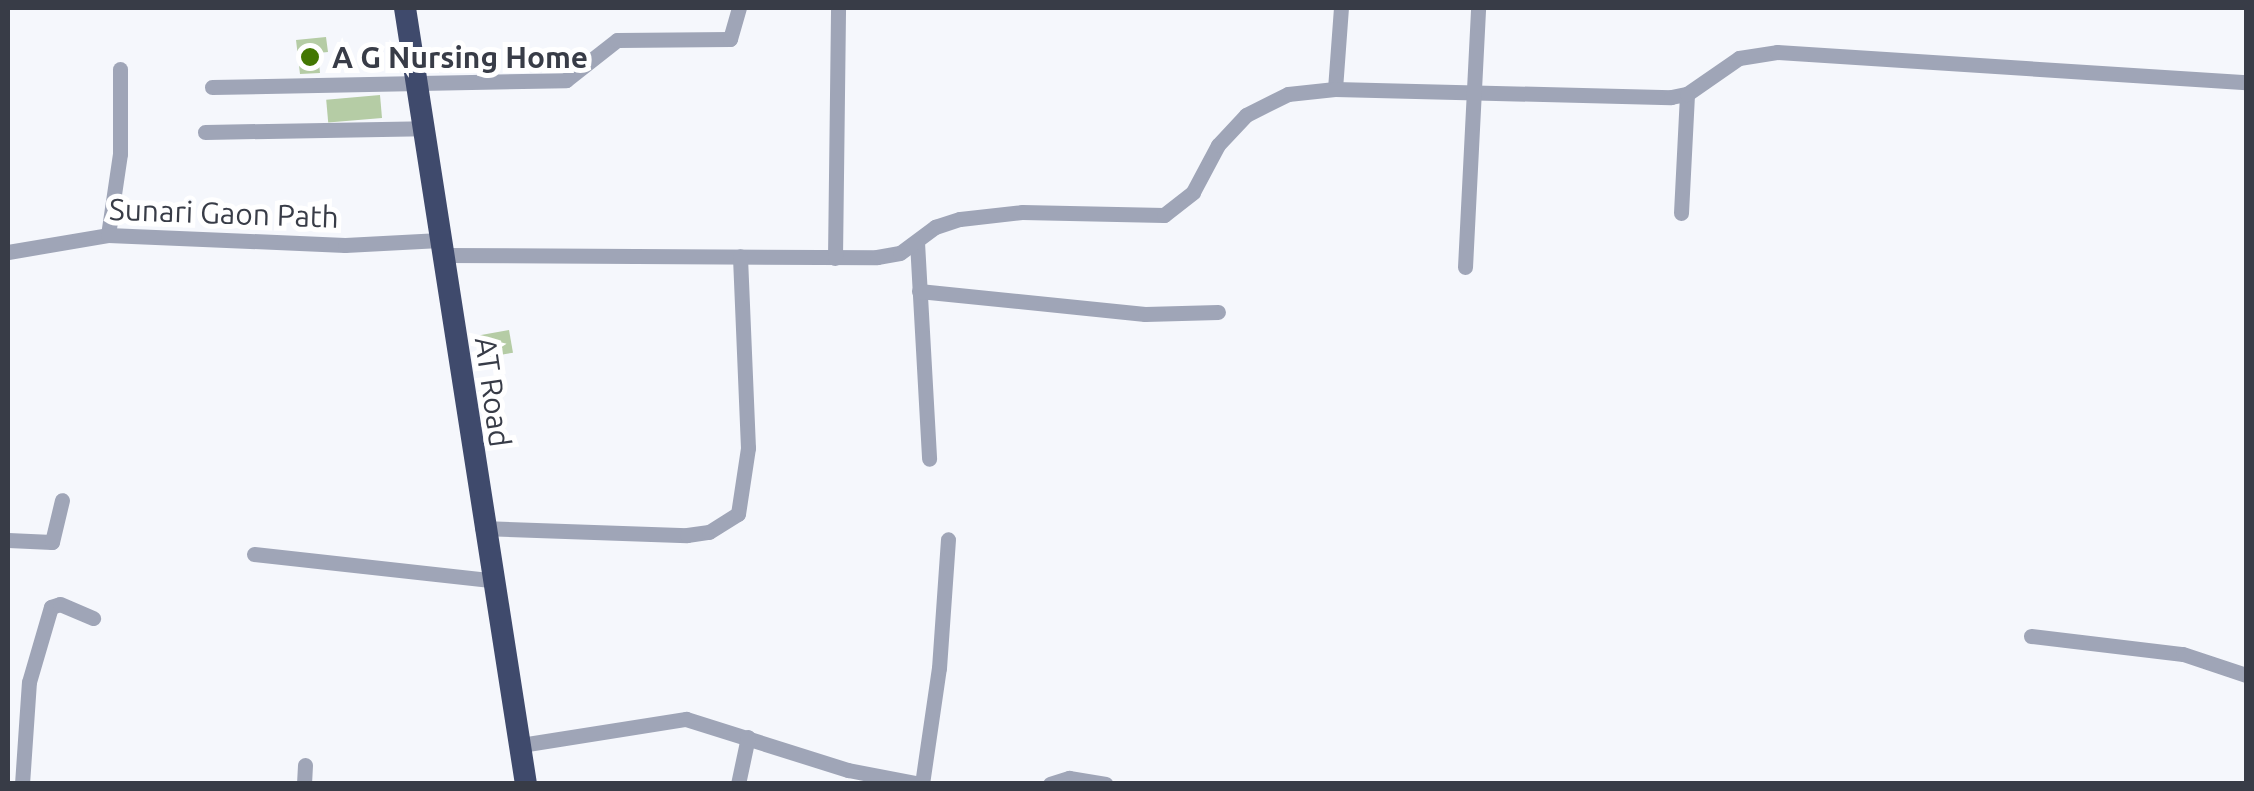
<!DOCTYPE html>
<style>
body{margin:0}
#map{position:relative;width:2254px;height:791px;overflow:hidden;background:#f5f7fc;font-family:Ubuntu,sans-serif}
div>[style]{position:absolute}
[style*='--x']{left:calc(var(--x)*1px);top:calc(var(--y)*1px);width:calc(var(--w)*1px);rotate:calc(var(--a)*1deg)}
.building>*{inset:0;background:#b5cca5;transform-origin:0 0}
.minor>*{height:15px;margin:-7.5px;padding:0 7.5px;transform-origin:7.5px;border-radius:7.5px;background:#9fa5b7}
.highway>*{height:22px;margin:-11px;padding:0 11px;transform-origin:11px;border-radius:11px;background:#3f4a6c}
.dots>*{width:28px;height:28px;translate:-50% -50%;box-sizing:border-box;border:5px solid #fff;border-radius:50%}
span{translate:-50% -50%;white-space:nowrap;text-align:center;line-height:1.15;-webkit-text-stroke:10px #fff;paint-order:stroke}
.poi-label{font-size:30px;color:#383c47;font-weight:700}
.left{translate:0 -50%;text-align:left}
.street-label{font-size:30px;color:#383c47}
.frame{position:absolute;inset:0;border:10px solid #383c47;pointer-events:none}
</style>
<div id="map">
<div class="building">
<div style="clip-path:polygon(326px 37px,328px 52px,318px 53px,320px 73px,300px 74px,296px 40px)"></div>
<div style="left:380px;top:95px;width:23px;height:54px;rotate:85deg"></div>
<div style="left:509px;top:330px;width:23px;height:34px;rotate:80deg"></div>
</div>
<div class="minor">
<div style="--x:212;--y:87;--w:354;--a:-1.1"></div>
<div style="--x:566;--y:80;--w:65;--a:-38.1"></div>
<div style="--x:617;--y:40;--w:113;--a:-0.5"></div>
<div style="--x:730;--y:39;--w:32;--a:-74"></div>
<div style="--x:1335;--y:89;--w:81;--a:-85.8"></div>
<div style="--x:205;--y:132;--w:219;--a:-1"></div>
<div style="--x:1681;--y:213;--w:119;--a:-87.1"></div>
<div style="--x:108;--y:235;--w:82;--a:-81.6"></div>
<div style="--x:120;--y:154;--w:85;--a:-90"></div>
<div style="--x:917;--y:242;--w:217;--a:86.8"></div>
<div style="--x:8;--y:252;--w:101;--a:-9.6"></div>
<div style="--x:108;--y:235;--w:237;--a:2.4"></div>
<div style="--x:345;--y:245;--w:95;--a:-3"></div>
<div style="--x:442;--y:255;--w:435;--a:0.3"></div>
<div style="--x:877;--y:257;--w:23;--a:-10"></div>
<div style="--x:900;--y:253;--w:44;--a:-36.6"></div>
<div style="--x:935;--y:227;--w:26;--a:-18"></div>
<div style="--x:960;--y:219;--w:62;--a:-6.4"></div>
<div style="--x:1022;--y:212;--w:142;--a:1.2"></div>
<div style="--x:1164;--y:215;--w:37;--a:-38"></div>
<div style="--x:1193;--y:192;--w:53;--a:-62"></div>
<div style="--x:1218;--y:145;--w:41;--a:-47"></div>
<div style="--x:1246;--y:115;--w:47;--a:-26.6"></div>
<div style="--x:1288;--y:94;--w:47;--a:-6.1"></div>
<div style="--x:1335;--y:89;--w:336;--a:1.4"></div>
<div style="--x:1671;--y:97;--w:16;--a:-11"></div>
<div style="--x:1687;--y:94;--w:63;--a:-34.7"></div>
<div style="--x:1739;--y:58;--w:38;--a:-9"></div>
<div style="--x:1777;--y:52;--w:470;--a:3.7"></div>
<div style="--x:835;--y:258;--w:250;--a:-89.3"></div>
<div style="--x:1465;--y:267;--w:259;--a:-87.1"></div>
<div style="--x:919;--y:291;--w:227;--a:5.8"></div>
<div style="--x:1145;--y:314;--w:73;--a:-1.6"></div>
<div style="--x:482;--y:528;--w:205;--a:2"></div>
<div style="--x:687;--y:535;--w:22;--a:-8"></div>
<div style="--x:709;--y:532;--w:34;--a:-32"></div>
<div style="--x:738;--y:514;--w:67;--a:-81.4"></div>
<div style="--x:748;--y:448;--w:192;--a:-92.4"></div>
<div style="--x:8;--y:540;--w:44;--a:2.6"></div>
<div style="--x:52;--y:542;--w:43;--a:-76.6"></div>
<div style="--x:254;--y:554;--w:238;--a:6.3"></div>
<div style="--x:2031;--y:636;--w:153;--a:6.8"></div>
<div style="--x:2183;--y:654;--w:66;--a:18.4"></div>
<div style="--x:521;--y:745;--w:167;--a:-9"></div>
<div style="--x:686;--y:719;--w:170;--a:17.5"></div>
<div style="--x:848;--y:770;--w:73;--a:11"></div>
<div style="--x:22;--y:784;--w:102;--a:-86.1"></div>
<div style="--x:29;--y:682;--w:78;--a:-73.7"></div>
<div style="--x:51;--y:607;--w:9;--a:-18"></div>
<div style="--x:60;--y:604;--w:36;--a:23"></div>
<div style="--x:304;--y:784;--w:19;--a:-87"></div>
<div style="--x:738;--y:784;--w:48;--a:-78"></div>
<div style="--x:922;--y:784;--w:117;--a:-81.7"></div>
<div style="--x:939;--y:668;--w:129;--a:-86"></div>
<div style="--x:1050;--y:784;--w:20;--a:-18"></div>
<div style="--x:1069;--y:778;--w:37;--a:9"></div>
</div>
<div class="highway">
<div style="--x:405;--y:8;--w:785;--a:81.14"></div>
</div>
<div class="dots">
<div style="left:310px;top:57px;background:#437702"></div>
</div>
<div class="poi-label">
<span class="left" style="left:332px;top:57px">A G Nursing Home</span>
</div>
<div class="street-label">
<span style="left:224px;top:213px;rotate:2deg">Sunari Gaon Path</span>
<span style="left:493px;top:392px;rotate:82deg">AT Road</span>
</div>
<div class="frame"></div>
</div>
